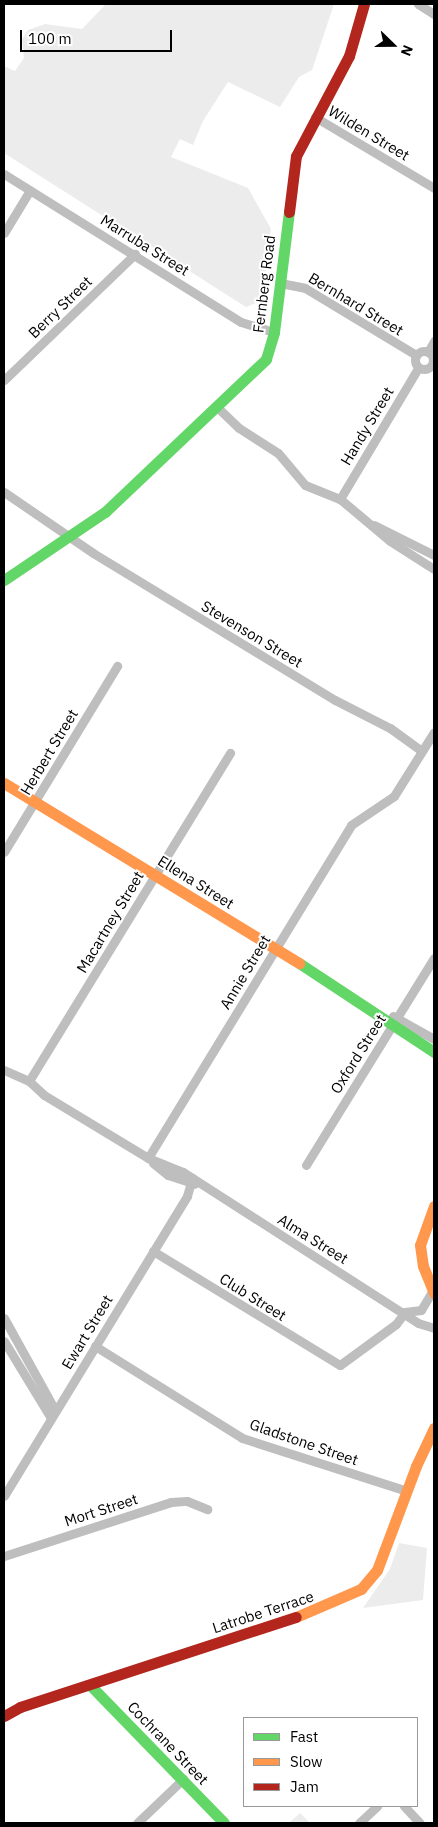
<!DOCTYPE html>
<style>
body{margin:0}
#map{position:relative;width:438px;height:1827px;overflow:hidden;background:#fff;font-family:"IBM Plex Sans",sans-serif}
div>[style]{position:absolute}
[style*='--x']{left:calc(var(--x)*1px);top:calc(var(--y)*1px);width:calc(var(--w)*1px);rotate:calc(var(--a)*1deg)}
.green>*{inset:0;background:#ececec}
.street>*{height:9px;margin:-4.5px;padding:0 4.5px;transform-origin:4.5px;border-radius:4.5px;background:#bebebe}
.street>.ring{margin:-4.5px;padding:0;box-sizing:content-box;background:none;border:9px solid #bebebe;border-radius:50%}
.fast>*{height:11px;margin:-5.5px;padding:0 5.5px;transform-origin:5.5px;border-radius:5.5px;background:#63d668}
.slow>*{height:11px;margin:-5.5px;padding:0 5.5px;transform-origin:5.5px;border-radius:5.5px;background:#ff974d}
.jam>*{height:11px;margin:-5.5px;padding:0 5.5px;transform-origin:5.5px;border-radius:5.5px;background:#b3261e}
span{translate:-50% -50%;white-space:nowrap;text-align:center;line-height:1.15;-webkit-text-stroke:4px #fff;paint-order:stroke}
.street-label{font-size:15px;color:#000}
.frame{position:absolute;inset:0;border:5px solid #000;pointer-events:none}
.legend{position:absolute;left:243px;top:1717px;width:175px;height:90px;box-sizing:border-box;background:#fff;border:1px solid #999;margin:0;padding:6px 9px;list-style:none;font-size:15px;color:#000}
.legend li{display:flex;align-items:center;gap:10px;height:25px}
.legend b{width:25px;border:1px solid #999}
.north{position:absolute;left:368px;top:20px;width:50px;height:50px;-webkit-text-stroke:4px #fff;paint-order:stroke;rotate:112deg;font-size:14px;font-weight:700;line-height:20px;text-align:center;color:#000}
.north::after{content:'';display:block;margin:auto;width:18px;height:22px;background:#000;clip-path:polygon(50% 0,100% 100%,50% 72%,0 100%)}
.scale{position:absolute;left:20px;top:30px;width:152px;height:22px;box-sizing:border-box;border:2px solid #000;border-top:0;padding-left:6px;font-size:15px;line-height:18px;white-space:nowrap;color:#000;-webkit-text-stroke:4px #fff;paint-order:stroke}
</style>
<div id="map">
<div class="green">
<div style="clip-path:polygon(106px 4px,334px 4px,312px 70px,299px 77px,280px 107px,228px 82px,203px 121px,193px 145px,180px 139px,171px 157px,248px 188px,271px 229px,261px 301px,246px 307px,4px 153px,4px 66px,15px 71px,24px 58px,22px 39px,28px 30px,45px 24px,82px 29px)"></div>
<div style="clip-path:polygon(399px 1543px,427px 1548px,423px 1600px,363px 1608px,390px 1569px)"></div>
<div style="clip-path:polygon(300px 1813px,310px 1823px,289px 1823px)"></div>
</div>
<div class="street">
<div style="--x:418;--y:4;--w:19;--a:32"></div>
<div style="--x:315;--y:117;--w:139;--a:30.8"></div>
<div style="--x:4;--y:174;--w:279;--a:32"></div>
<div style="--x:241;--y:322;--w:34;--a:17"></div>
<div style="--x:4;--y:233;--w:50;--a:-58.8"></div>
<div style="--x:280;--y:283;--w:25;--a:11"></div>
<div style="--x:305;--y:288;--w:130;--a:31.1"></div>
<div class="ring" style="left:415px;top:351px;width:9px;height:9px"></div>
<div style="--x:428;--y:352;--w:13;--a:-61"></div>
<div style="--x:4;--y:380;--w:182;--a:-43.9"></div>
<div style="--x:217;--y:407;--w:30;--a:44"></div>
<div style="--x:239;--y:428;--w:46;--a:32.7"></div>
<div style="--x:278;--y:453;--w:42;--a:49.8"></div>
<div style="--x:305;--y:485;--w:38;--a:22"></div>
<div style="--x:340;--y:499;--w:65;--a:40"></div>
<div style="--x:390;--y:541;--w:52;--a:32.5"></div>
<div style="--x:4;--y:492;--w:108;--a:34.4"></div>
<div style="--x:93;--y:553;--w:283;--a:31.3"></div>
<div style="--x:335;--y:700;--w:62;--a:27"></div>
<div style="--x:390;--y:728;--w:39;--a:36"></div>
<div style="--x:340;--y:499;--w:152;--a:-59.2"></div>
<div style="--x:374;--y:525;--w:67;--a:26.6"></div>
<div style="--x:4;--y:852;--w:218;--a:-58.7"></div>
<div style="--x:393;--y:1016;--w:47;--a:29.3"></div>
<div style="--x:4;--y:1070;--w:27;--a:24"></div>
<div style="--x:29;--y:1081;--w:21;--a:43"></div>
<div style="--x:44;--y:1095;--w:122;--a:31.2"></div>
<div style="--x:148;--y:1158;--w:38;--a:22"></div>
<div style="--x:183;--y:1172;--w:279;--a:32.7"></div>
<div style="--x:418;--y:1323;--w:17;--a:17"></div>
<div style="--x:29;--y:1081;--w:385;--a:-58.5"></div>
<div style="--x:148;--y:1158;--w:390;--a:-58.6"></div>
<div style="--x:351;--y:825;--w:52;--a:-34"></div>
<div style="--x:394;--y:796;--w:75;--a:-58"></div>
<div style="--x:153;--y:1163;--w:19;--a:39"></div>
<div style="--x:168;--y:1175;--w:28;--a:18"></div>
<div style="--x:306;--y:1165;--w:243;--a:-58.3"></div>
<div style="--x:153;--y:1251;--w:219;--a:31.4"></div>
<div style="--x:340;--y:1365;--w:69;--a:-36.2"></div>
<div style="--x:396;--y:1324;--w:15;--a:-53"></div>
<div style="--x:405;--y:1312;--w:16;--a:-7"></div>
<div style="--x:421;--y:1310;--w:23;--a:-59"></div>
<div style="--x:4;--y:1318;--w:105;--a:61"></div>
<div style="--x:4;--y:1341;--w:90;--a:58.6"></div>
<div style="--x:95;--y:1346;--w:173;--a:32"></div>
<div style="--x:242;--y:1438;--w:173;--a:17.8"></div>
<div style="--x:4;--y:1496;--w:351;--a:-58.6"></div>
<div style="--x:187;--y:1196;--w:19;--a:-74"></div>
<div style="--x:4;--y:1556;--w:176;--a:-17.9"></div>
<div style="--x:171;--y:1502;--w:16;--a:-4"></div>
<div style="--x:187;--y:1501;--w:22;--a:22"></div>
<div style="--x:404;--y:1806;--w:23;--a:47"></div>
<div style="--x:137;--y:1823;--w:64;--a:-43.7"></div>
<div style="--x:359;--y:1823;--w:25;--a:-43"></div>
</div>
<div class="fast">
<div style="--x:4;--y:580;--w:122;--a:-34"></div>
<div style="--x:105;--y:512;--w:222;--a:-43.5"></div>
<div style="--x:266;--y:359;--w:28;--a:-73"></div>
<div style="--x:274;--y:332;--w:121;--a:-82.9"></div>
<div style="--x:299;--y:963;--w:162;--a:33.4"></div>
<div style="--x:90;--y:1685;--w:192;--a:45.8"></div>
</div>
<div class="slow">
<div style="--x:4;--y:783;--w:346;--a:31.4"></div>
<div style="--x:434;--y:1206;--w:41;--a:109.7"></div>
<div style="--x:420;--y:1245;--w:21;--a:82"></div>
<div style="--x:423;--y:1266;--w:29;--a:68"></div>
<div style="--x:296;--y:1617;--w:71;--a:-23.3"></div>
<div style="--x:361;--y:1589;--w:25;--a:-50"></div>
<div style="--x:377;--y:1570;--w:111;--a:-69.4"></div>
<div style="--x:416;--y:1466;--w:42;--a:-64.7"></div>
</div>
<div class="jam">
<div style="--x:289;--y:212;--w:56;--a:-82.9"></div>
<div style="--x:296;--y:156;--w:113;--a:-62.1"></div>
<div style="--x:349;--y:56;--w:54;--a:-73.9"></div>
<div style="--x:4;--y:1716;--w:18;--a:-29"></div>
<div style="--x:20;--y:1707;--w:290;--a:-18.1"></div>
</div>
<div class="street-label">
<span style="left:369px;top:133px;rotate:31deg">Wilden Street</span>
<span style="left:145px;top:245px;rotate:32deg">Marruba Street</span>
<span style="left:264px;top:284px;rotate:-83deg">Fernberg Road</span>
<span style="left:356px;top:304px;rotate:31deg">Bernhard Street</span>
<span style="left:60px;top:307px;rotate:-44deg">Berry Street</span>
<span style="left:367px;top:426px;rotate:-59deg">Handy Street</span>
<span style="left:252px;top:634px;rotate:31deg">Stevenson Street</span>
<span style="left:49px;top:752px;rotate:-59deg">Herbert Street</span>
<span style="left:196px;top:882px;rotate:32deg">Ellena Street</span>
<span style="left:110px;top:922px;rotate:-59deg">Macartney Street</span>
<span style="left:245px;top:972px;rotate:-59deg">Annie Street</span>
<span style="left:358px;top:1054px;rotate:-58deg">Oxford Street</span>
<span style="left:313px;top:1239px;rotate:32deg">Alma Street</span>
<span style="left:253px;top:1297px;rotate:32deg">Club Street</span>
<span style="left:87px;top:1332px;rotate:-59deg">Ewart Street</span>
<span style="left:304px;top:1442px;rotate:19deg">Gladstone Street</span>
<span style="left:101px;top:1510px;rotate:-18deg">Mort Street</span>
<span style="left:263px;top:1612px;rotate:-18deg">Latrobe Terrace</span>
<span style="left:168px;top:1743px;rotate:46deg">Cochrane Street</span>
</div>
<div class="frame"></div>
<ul class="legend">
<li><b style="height:6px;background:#63d668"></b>Fast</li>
<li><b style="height:6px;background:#ff974d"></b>Slow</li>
<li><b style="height:6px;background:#b3261e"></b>Jam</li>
</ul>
<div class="north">N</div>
<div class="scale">100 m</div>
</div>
